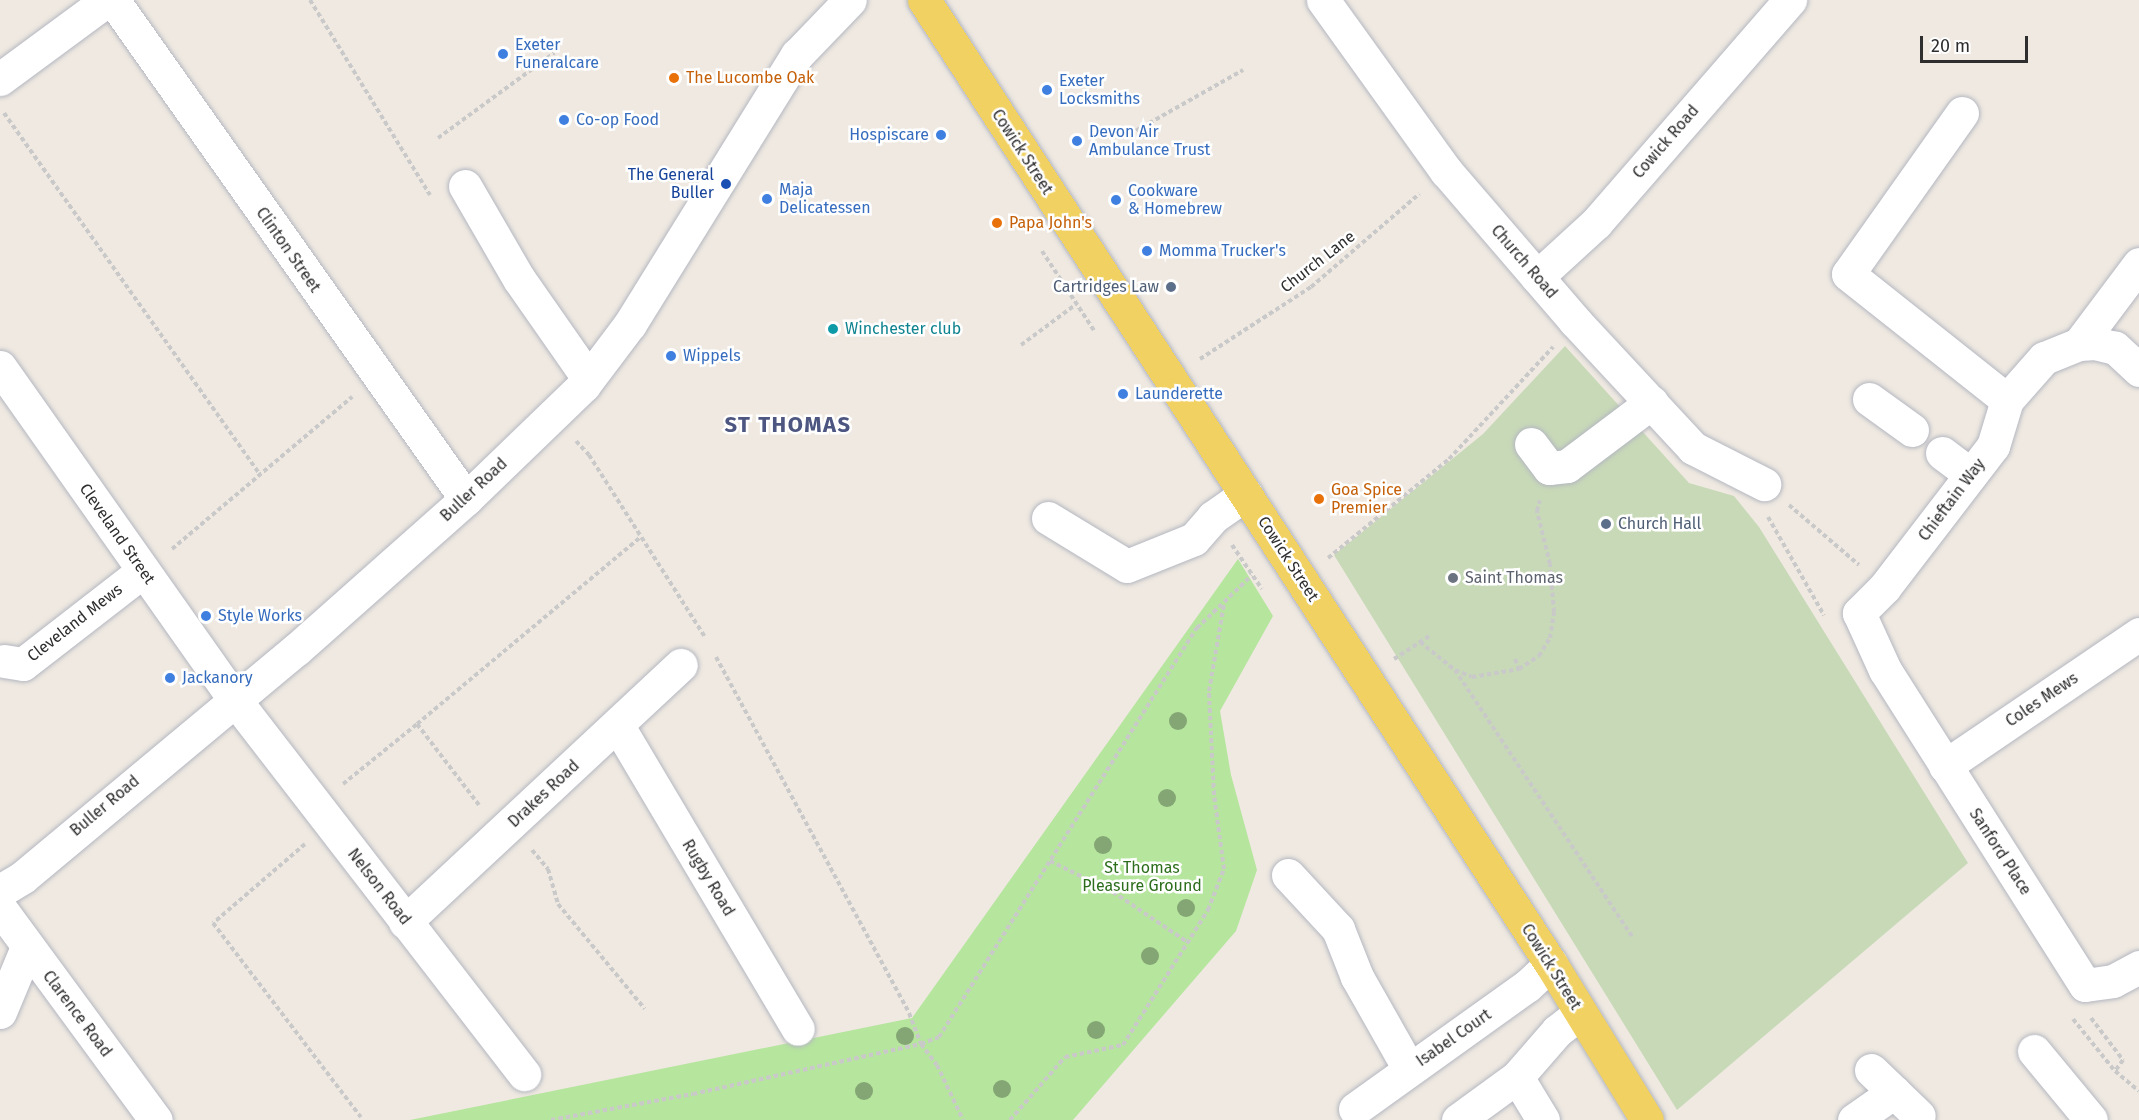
<!DOCTYPE html>
<style>
body{margin:0}
#map{position:relative;width:2139px;height:1120px;overflow:hidden;background:#efe9e1;font-family:"Fira Sans",sans-serif}
div>[style]{position:absolute}
[style*='--x']{left:calc(var(--x)*1px);top:calc(var(--y)*1px);width:calc(var(--w)*1px);rotate:calc(var(--a)*1deg)}
.green>*{inset:0;background:#b6e59e}
.cemetery>*{inset:0;background:#c8d9b8}
.path>*{height:4px;margin-top:-2px;transform-origin:0;background:repeating-linear-gradient(90deg,#c9c9c9 0 4.5px,transparent 0 7.5px)}
.roads{filter:drop-shadow(0 0 2px #b4b7c1) drop-shadow(0 0 2px #b4b7c1)}
.minor>*{height:33px;margin:-16.5px;padding:0 16.5px;transform-origin:16.5px;border-radius:16.5px;background:#fff}
.major>*{height:33px;margin:-16.5px;padding:0 16.5px;transform-origin:16.5px;border-radius:16.5px;background:#f2d163}
.trees>*{width:18px;height:18px;margin:-9px;border-radius:50%;background:#84a574}
.dots>*{width:16px;height:16px;translate:-50% -50%;box-sizing:border-box;border:3px solid #fff;border-radius:50%}
span{translate:-50% -50%;white-space:nowrap;text-align:center;line-height:1.15;-webkit-text-stroke:5px #fff;paint-order:stroke}
.shop-label{font-size:16px;color:#366cbe}
.left{translate:0 -50%;text-align:left}
.right{translate:-100% -50%;text-align:right}
.food-label{font-size:16px;color:#c56008}
.street-label{font-size:16px;color:#2e2e2e}
.transit-label{font-size:16px;color:#164399}
.service-label{font-size:16px;color:#4e5e75}
.culture-label{font-size:16px;color:#0d838f}
.worship-label{font-size:16px;color:#5b616d}
.park-label{font-size:16px;color:#2c6e1b}
.district-label{font-size:22px;color:#4d5680;font-weight:700;letter-spacing:1.5px}
.scale{position:absolute;left:1920px;top:36px;width:108px;height:27px;box-sizing:border-box;border:3px solid #2e2e2e;border-top:0;padding-left:8px;font-size:18px;line-height:21px;white-space:nowrap;color:#2e2e2e;-webkit-text-stroke:4px #fff;paint-order:stroke}
</style>
<div id="map">
<div class="green">
<div style="clip-path:polygon(1238px 559px,1273px 616px,1220px 711px,1231px 775px,1257px 870px,1236px 931px,1073px 1120px,410px 1120px,912px 1018px)"></div>
</div>
<div class="cemetery">
<div style="clip-path:polygon(1565px 346px,1689px 483px,1734px 496px,1759px 527px,1968px 863px,1677px 1110px,1334px 555px,1483px 434px)"></div>
</div>
<div class="path">
<div style="--x:310;--y:0;--w:229;--a:58.4"></div>
<div style="--x:4;--y:113;--w:443;--a:54.7"></div>
<div style="--x:438;--y:138;--w:144;--a:-36.2"></div>
<div style="--x:1123;--y:138;--w:138;--a:-29.5"></div>
<div style="--x:1042;--y:251;--w:97;--a:56.8"></div>
<div style="--x:1021;--y:345;--w:67;--a:-36.5"></div>
<div style="--x:1200;--y:359;--w:132;--a:-33"></div>
<div style="--x:1311;--y:287;--w:143;--a:-40.7"></div>
<div style="--x:576;--y:441;--w:19;--a:47"></div>
<div style="--x:589;--y:455;--w:216;--a:57.5"></div>
<div style="--x:1789;--y:505;--w:92;--a:40.6"></div>
<div style="--x:1768;--y:517;--w:113;--a:60.3"></div>
<div style="--x:1232;--y:545;--w:53;--a:55.7"></div>
<div style="--x:172;--y:549;--w:236;--a:-40.2"></div>
<div style="--x:1328;--y:558;--w:156;--a:-39.3"></div>
<div style="--x:1449;--y:459;--w:153;--a:-47.1"></div>
<div style="--x:1420;--y:642;--w:45;--a:38.7"></div>
<div style="--x:1455;--y:670;--w:18;--a:22"></div>
<div style="--x:1472;--y:677;--w:48;--a:-9.7"></div>
<div style="--x:1519;--y:669;--w:24;--a:-33"></div>
<div style="--x:1539;--y:656;--w:21;--a:-59"></div>
<div style="--x:1550;--y:638;--w:26;--a:-81"></div>
<div style="--x:1554;--y:612;--w:48;--a:-94.8"></div>
<div style="--x:1550;--y:564;--w:55;--a:-103.8"></div>
<div style="--x:1537;--y:511;--w:11;--a:-75"></div>
<div style="--x:716;--y:657;--w:405;--a:61.5"></div>
<div style="--x:909;--y:1013;--w:33;--a:69"></div>
<div style="--x:921;--y:1044;--w:26;--a:53"></div>
<div style="--x:937;--y:1065;--w:61;--a:64.7"></div>
<div style="--x:1394;--y:659;--w:44;--a:-33"></div>
<div style="--x:1515;--y:659;--w:11;--a:68"></div>
<div style="--x:1455;--y:670;--w:322;--a:56.4"></div>
<div style="--x:343;--y:784;--w:95;--a:-39"></div>
<div style="--x:479;--y:805;--w:102;--a:-127.4"></div>
<div style="--x:417;--y:724;--w:292;--a:-39.9"></div>
<div style="--x:305;--y:844;--w:121;--a:139.3"></div>
<div style="--x:213;--y:923;--w:244;--a:52.7"></div>
<div style="--x:532;--y:850;--w:25;--a:50"></div>
<div style="--x:548;--y:869;--w:36;--a:74"></div>
<div style="--x:558;--y:904;--w:136;--a:50.4"></div>
<div style="--x:1050;--y:861;--w:70;--a:26.2"></div>
<div style="--x:1113;--y:892;--w:88;--a:33.9"></div>
<div style="--x:2091;--y:1018;--w:53;--a:52.7"></div>
<div style="--x:2123;--y:1060;--w:14;--a:126"></div>
<div style="--x:2073;--y:1019;--w:67;--a:51.1"></div>
<div style="--x:2115;--y:1071;--w:31;--a:40"></div>
<div style="--x:551;--y:1120;--w:144;--a:-10.4"></div>
<div style="--x:693;--y:1094;--w:233;--a:-12.4"></div>
<div style="--x:921;--y:1044;--w:19;--a:-21"></div>
<div style="--x:939;--y:1037;--w:484;--a:-57.8"></div>
<div style="--x:1197;--y:628;--w:76;--a:-43.9"></div>
<div style="--x:1010;--y:1120;--w:84;--a:-48.9"></div>
<div style="--x:1065;--y:1057;--w:59;--a:-11.7"></div>
<div style="--x:1123;--y:1045;--w:160;--a:-57.8"></div>
<div style="--x:1208;--y:910;--w:44;--a:-68.7"></div>
<div style="--x:1224;--y:869;--w:75;--a:-97.7"></div>
<div style="--x:1214;--y:795;--w:104;--a:-92.8"></div>
<div style="--x:1209;--y:691;--w:88;--a:-80.2"></div>
</div>
<div class="roads">
<div class="minor">
<div style="--x:113;--y:0;--w:611;--a:54.72"></div>
<div style="--x:1323;--y:0;--w:211;--a:54.3"></div>
<div style="--x:1446;--y:171;--w:198;--a:49.3"></div>
<div style="--x:1575;--y:321;--w:173;--a:47.1"></div>
<div style="--x:1693;--y:448;--w:80;--a:26.9"></div>
<div style="--x:0;--y:79;--w:133;--a:-36.4"></div>
<div style="--x:1962;--y:113;--w:197;--a:125.3"></div>
<div style="--x:1848;--y:274;--w:203;--a:38.4"></div>
<div style="--x:465;--y:186;--w:108;--a:59.9"></div>
<div style="--x:519;--y:279;--w:121;--a:55.1"></div>
<div style="--x:1537;--y:277;--w:80;--a:-42.5"></div>
<div style="--x:1596;--y:223;--w:296;--a:-49"></div>
<div style="--x:2079;--y:344;--w:100;--a:-53.1"></div>
<div style="--x:0;--y:367;--w:408;--a:54.8"></div>
<div style="--x:235;--y:700;--w:473;--a:52.3"></div>
<div style="--x:2139;--y:370;--w:33;--a:-137"></div>
<div style="--x:2115;--y:348;--w:21;--a:-166"></div>
<div style="--x:2095;--y:343;--w:16;--a:176"></div>
<div style="--x:2079;--y:344;--w:38;--a:158"></div>
<div style="--x:2044;--y:358;--w:56;--a:131.4"></div>
<div style="--x:2007;--y:400;--w:48;--a:106.9"></div>
<div style="--x:1993;--y:446;--w:178;--a:127.5"></div>
<div style="--x:1885;--y:587;--w:37;--a:135"></div>
<div style="--x:1859;--y:613;--w:63;--a:65.5"></div>
<div style="--x:1885;--y:670;--w:373;--a:57.6"></div>
<div style="--x:2085;--y:985;--w:28;--a:-8"></div>
<div style="--x:2113;--y:981;--w:30;--a:-28"></div>
<div style="--x:1869;--y:399;--w:53;--a:35.8"></div>
<div style="--x:1531;--y:444;--w:30;--a:53"></div>
<div style="--x:1549;--y:468;--w:18;--a:-6"></div>
<div style="--x:1567;--y:466;--w:106;--a:-37"></div>
<div style="--x:1942;--y:453;--w:36;--a:37"></div>
<div style="--x:1048;--y:518;--w:92;--a:31.3"></div>
<div style="--x:1127;--y:566;--w:72;--a:-21.9"></div>
<div style="--x:1194;--y:539;--w:29;--a:-49"></div>
<div style="--x:1213;--y:517;--w:40;--a:-34.9"></div>
<div style="--x:4;--y:661;--w:19;--a:9"></div>
<div style="--x:23;--y:664;--w:152;--a:-37.8"></div>
<div style="--x:618;--y:726;--w:352;--a:59.3"></div>
<div style="--x:1945;--y:766;--w:235;--a:-34.2"></div>
<div style="--x:1288;--y:875;--w:74;--a:47.2"></div>
<div style="--x:1338;--y:929;--w:52;--a:68.4"></div>
<div style="--x:1357;--y:977;--w:106;--a:60.5"></div>
<div style="--x:0;--y:891;--w:27;--a:-31"></div>
<div style="--x:23;--y:877;--w:356;--a:-39.8"></div>
<div style="--x:297;--y:649;--w:226;--a:-41.6"></div>
<div style="--x:466;--y:499;--w:164;--a:-44"></div>
<div style="--x:584;--y:385;--w:76;--a:-53"></div>
<div style="--x:630;--y:324;--w:317;--a:-58.2"></div>
<div style="--x:797;--y:55;--w:76;--a:-46.1"></div>
<div style="--x:0;--y:908;--w:263;--a:53.7"></div>
<div style="--x:405;--y:922;--w:377;--a:-43"></div>
<div style="--x:0;--y:1012;--w:70;--a:-67.4"></div>
<div style="--x:2034;--y:1051;--w:89;--a:50.4"></div>
<div style="--x:1871;--y:1070;--w:66;--a:43.8"></div>
<div style="--x:1517;--y:1077;--w:50;--a:58.8"></div>
<div style="--x:1355;--y:1109;--w:211;--a:-35.6"></div>
<div style="--x:1527;--y:986;--w:33;--a:-43"></div>
<div style="--x:1458;--y:1120;--w:73;--a:-36.1"></div>
<div style="--x:1517;--y:1077;--w:61;--a:-49"></div>
<div style="--x:1557;--y:1031;--w:29;--a:-38"></div>
<div style="--x:1854;--y:1120;--w:49;--a:-35"></div>
</div>
<div class="major">
<div style="--x:924;--y:0;--w:1150;--a:56.96"></div>
<div style="--x:1551;--y:964;--w:183;--a:58.4"></div>
</div>
</div>
<div class="trees">
<div style="left:1178px;top:721px"></div>
<div style="left:1167px;top:798px"></div>
<div style="left:1103px;top:845px"></div>
<div style="left:1186px;top:908px"></div>
<div style="left:1150px;top:956px"></div>
<div style="left:1096px;top:1030px"></div>
<div style="left:905px;top:1036px"></div>
<div style="left:1002px;top:1089px"></div>
<div style="left:864px;top:1091px"></div>
</div>
<div class="dots">
<div style="left:503px;top:54px;background:#3f7fe0"></div>
<div style="left:674px;top:78px;background:#e8710a"></div>
<div style="left:1047px;top:90px;background:#3f7fe0"></div>
<div style="left:564px;top:120px;background:#3f7fe0"></div>
<div style="left:941px;top:135px;background:#3f7fe0"></div>
<div style="left:1077px;top:141px;background:#3f7fe0"></div>
<div style="left:726px;top:184px;background:#1a4fb4"></div>
<div style="left:767px;top:199px;background:#3f7fe0"></div>
<div style="left:1116px;top:200px;background:#3f7fe0"></div>
<div style="left:997px;top:223px;background:#e8710a"></div>
<div style="left:1147px;top:251px;background:#3f7fe0"></div>
<div style="left:1171px;top:287px;background:#5c6f8a"></div>
<div style="left:833px;top:329px;background:#0f9aa8"></div>
<div style="left:671px;top:356px;background:#3f7fe0"></div>
<div style="left:1123px;top:394px;background:#3f7fe0"></div>
<div style="left:1319px;top:499px;background:#e8710a"></div>
<div style="left:1606px;top:524px;background:#5c6f8a"></div>
<div style="left:1453px;top:578px;background:#6b7280"></div>
<div style="left:206px;top:616px;background:#3f7fe0"></div>
<div style="left:170px;top:678px;background:#3f7fe0"></div>
</div>
<div class="shop-label">
<span class="left" style="left:515px;top:54px">Exeter<br>Funeralcare</span>
<span class="left" style="left:1059px;top:90px">Exeter<br>Locksmiths</span>
<span class="left" style="left:576px;top:120px">Co-op Food</span>
<span class="left" style="left:1089px;top:141px">Devon Air<br>Ambulance Trust</span>
<span class="right" style="left:929px;top:135px">Hospiscare</span>
<span class="left" style="left:779px;top:199px">Maja<br>Delicatessen</span>
<span class="left" style="left:1128px;top:200px">Cookware<br>&amp; Homebrew</span>
<span class="left" style="left:1159px;top:251px">Momma Trucker's</span>
<span class="left" style="left:683px;top:356px">Wippels</span>
<span class="left" style="left:1135px;top:394px">Launderette</span>
<span class="left" style="left:218px;top:616px">Style Works</span>
<span class="left" style="left:182px;top:678px">Jackanory</span>
</div>
<div class="food-label">
<span class="left" style="left:686px;top:78px">The Lucombe Oak</span>
<span class="left" style="left:1009px;top:223px">Papa John's</span>
<span class="left" style="left:1331px;top:499px">Goa Spice<br>Premier</span>
</div>
<div class="street-label">
<span style="left:1666px;top:142px;rotate:-49deg">Cowick Road</span>
<span style="left:1022px;top:152px;rotate:57deg">Cowick Street</span>
<span style="left:288px;top:250px;rotate:55deg">Clinton Street</span>
<span style="left:1318px;top:262px;rotate:-38deg">Church Lane</span>
<span style="left:1524px;top:262px;rotate:49deg">Church Road</span>
<span style="left:474px;top:490px;rotate:-43deg">Buller Road</span>
<span style="left:1952px;top:500px;rotate:-53deg">Chieftain Way</span>
<span style="left:117px;top:534px;rotate:55deg">Cleveland Street</span>
<span style="left:1288px;top:559px;rotate:57deg">Cowick Street</span>
<span style="left:75px;top:623px;rotate:-38deg">Cleveland Mews</span>
<span style="left:2042px;top:700px;rotate:-34deg">Coles Mews</span>
<span style="left:544px;top:794px;rotate:-43deg">Drakes Road</span>
<span style="left:105px;top:806px;rotate:-40deg">Buller Road</span>
<span style="left:2000px;top:852px;rotate:57deg">Sanford Place</span>
<span style="left:708px;top:878px;rotate:59deg">Rugby Road</span>
<span style="left:379px;top:887px;rotate:52deg">Nelson Road</span>
<span style="left:1551px;top:967px;rotate:58deg">Cowick Street</span>
<span style="left:77px;top:1014px;rotate:53deg">Clarence Road</span>
<span style="left:1454px;top:1038px;rotate:-35deg">Isabel Court</span>
</div>
<div class="transit-label">
<span class="right" style="left:714px;top:184px">The General<br>Buller</span>
</div>
<div class="service-label">
<span class="right" style="left:1159px;top:287px">Cartridges Law</span>
<span class="left" style="left:1618px;top:524px">Church Hall</span>
</div>
<div class="culture-label">
<span class="left" style="left:845px;top:329px">Winchester club</span>
</div>
<div class="worship-label">
<span class="left" style="left:1465px;top:578px">Saint Thomas</span>
</div>
<div class="park-label">
<span style="left:1142px;top:877px">St Thomas<br>Pleasure Ground</span>
</div>
<div class="district-label">
<span style="left:788px;top:425px">ST THOMAS</span>
</div>
<div class="scale">20 m</div>
</div>
